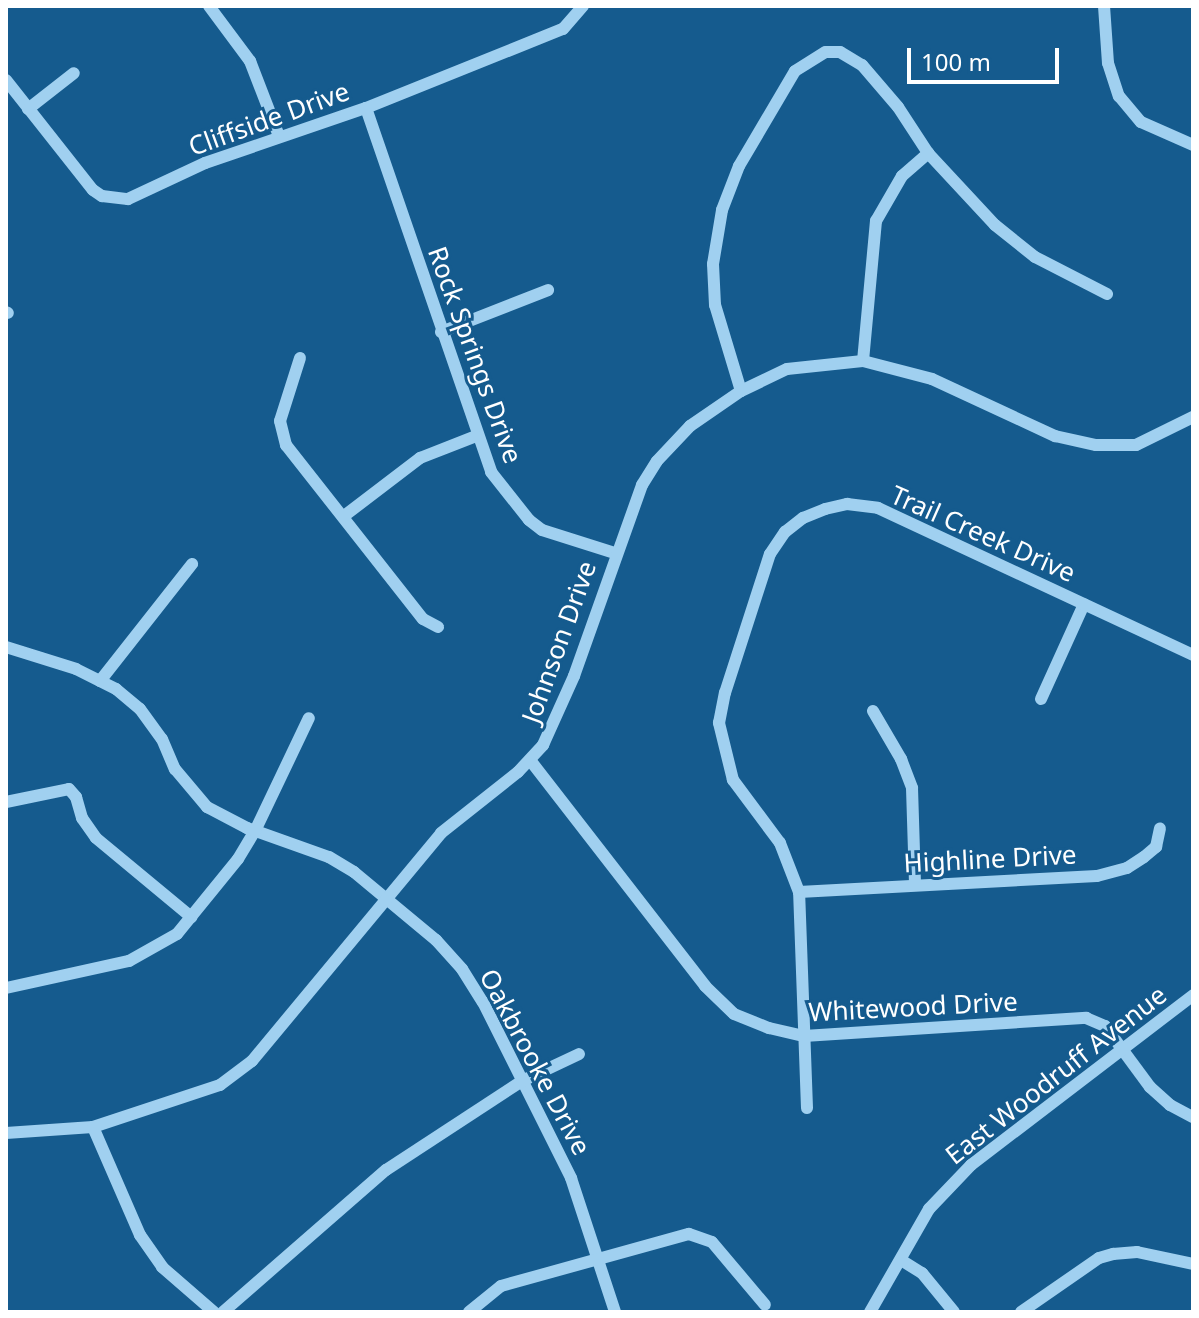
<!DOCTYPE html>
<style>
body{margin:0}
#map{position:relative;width:1199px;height:1318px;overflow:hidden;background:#155b8e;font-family:"Noto Sans",sans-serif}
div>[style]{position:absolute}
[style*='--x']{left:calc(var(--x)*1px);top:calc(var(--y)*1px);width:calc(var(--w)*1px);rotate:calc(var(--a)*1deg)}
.minor>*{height:12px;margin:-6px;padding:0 6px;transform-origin:6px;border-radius:6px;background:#a0d0f0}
span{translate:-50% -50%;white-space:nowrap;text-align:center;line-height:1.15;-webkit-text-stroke:6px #155b8e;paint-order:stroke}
.street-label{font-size:26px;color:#fff}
.frame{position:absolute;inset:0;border:8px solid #fff;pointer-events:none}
.scale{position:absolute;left:907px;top:48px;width:152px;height:36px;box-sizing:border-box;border:4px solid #fff;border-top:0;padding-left:10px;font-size:24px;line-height:28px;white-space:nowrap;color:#fff;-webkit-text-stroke:6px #155b8e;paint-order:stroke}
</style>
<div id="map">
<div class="minor">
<div style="--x:209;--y:6;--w:69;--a:53.3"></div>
<div style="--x:250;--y:61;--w:80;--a:68.9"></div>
<div style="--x:1104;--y:6;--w:57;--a:86"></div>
<div style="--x:1108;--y:63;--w:35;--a:72"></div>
<div style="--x:1119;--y:96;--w:34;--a:50"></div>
<div style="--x:1141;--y:122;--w:57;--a:23.9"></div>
<div style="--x:6;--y:80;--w:140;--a:51.7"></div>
<div style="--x:93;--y:190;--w:11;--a:34"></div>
<div style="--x:102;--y:196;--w:26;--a:7"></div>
<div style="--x:128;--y:199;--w:85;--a:-25.1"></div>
<div style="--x:205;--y:163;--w:170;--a:-18.9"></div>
<div style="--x:366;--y:108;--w:212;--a:-21.9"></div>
<div style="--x:563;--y:29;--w:30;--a:-49"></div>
<div style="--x:366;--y:108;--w:385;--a:71"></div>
<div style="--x:491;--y:472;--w:61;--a:51.6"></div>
<div style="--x:529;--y:520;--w:16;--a:38"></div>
<div style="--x:542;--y:530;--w:77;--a:17.5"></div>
<div style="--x:28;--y:109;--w:58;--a:-38"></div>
<div style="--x:6;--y:312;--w:2;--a:27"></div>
<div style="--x:441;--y:332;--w:115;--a:-21.4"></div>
<div style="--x:300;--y:358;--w:66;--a:107.6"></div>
<div style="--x:280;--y:421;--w:25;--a:76"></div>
<div style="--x:286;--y:445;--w:221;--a:51.8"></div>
<div style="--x:423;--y:619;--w:17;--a:28"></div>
<div style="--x:863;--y:361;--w:141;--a:-84.7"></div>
<div style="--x:876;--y:221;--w:52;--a:-60"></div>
<div style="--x:902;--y:176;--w:35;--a:-41"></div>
<div style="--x:741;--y:391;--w:90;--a:-106.8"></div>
<div style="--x:715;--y:305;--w:41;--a:-92.8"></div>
<div style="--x:713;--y:264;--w:55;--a:-80.5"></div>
<div style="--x:722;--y:210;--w:47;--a:-68.9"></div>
<div style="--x:739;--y:166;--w:110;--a:-59.5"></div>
<div style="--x:795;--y:71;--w:36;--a:-32"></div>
<div style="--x:826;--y:52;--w:14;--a:0"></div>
<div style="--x:840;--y:52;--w:26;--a:31"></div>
<div style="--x:862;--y:65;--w:55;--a:49.4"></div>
<div style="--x:898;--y:107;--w:55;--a:56.9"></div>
<div style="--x:928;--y:153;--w:98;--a:47.1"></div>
<div style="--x:995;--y:225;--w:51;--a:38.7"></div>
<div style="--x:1035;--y:257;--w:81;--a:27.2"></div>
<div style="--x:344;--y:516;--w:96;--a:-37.3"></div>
<div style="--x:420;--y:458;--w:60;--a:-21.4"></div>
<div style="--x:6;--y:647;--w:73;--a:17.4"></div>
<div style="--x:76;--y:669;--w:45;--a:26.6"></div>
<div style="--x:116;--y:689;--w:31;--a:40"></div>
<div style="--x:140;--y:709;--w:37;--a:54"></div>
<div style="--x:162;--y:739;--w:33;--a:67"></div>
<div style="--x:175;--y:769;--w:50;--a:49.9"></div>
<div style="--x:207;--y:807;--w:45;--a:27.7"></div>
<div style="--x:247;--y:828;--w:87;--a:19.5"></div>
<div style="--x:329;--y:857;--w:29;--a:31"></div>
<div style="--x:354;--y:872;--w:107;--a:39.7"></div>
<div style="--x:436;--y:940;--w:39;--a:48"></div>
<div style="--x:462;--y:969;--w:39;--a:58"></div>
<div style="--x:483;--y:1002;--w:197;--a:63.4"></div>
<div style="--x:571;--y:1178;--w:141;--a:71.8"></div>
<div style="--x:100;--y:681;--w:149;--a:-51.8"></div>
<div style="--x:1041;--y:699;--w:104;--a:-65.6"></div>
<div style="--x:873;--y:711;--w:56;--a:59.7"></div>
<div style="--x:901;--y:759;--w:31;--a:69"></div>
<div style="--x:912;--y:788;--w:96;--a:88.2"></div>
<div style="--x:530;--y:760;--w:286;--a:52.2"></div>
<div style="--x:705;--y:986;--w:40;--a:44"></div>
<div style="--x:734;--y:1014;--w:38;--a:22"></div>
<div style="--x:769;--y:1028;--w:36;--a:13"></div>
<div style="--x:804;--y:1036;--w:283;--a:-3.7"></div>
<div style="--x:1086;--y:1018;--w:21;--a:23"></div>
<div style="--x:1105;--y:1026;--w:76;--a:53.6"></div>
<div style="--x:1150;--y:1087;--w:27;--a:42"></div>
<div style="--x:1170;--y:1105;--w:26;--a:28"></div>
<div style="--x:6;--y:802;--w:64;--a:-11.7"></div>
<div style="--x:69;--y:789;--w:11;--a:49"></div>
<div style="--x:76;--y:797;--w:22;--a:74"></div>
<div style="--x:82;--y:818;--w:24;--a:55"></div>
<div style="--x:96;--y:838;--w:124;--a:39.7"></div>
<div style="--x:799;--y:892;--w:298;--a:-3.1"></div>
<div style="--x:1097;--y:876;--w:31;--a:-15"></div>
<div style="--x:1127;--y:868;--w:20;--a:-33"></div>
<div style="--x:1144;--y:857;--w:16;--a:-40"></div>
<div style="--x:1156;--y:847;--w:19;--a:-78"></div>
<div style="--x:6;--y:988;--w:126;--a:-12.4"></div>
<div style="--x:129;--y:961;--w:55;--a:-29.4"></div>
<div style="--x:177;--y:934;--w:97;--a:-50.9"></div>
<div style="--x:238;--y:859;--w:33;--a:-59"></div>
<div style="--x:255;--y:831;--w:125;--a:-64.5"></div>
<div style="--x:807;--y:1108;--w:216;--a:-92.1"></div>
<div style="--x:799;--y:892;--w:53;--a:-111.2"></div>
<div style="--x:780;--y:843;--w:79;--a:-126.7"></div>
<div style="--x:733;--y:780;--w:59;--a:-103.8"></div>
<div style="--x:719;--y:723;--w:31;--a:-79"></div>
<div style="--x:725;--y:693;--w:146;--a:-72.1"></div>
<div style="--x:770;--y:554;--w:27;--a:-56"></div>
<div style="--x:785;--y:532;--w:23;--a:-38"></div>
<div style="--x:803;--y:518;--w:24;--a:-22"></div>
<div style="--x:825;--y:509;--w:23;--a:-13"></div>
<div style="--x:847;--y:504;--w:31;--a:7"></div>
<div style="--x:878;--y:508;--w:348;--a:25"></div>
<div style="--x:93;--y:1127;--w:118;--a:66.5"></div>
<div style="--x:140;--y:1235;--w:39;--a:55"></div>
<div style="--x:162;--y:1267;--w:69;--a:40.9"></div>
<div style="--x:6;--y:1133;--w:87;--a:-3.9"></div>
<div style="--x:93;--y:1127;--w:134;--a:-18.3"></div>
<div style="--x:220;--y:1085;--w:40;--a:-37"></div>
<div style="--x:252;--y:1061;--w:296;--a:-50.3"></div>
<div style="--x:441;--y:833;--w:98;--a:-38.4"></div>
<div style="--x:518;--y:772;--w:37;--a:-47"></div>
<div style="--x:543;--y:745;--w:76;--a:-65.8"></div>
<div style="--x:574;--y:676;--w:203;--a:-70.4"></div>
<div style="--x:642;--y:485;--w:28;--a:-58"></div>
<div style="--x:657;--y:461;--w:48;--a:-46.7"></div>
<div style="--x:690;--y:426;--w:62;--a:-34.5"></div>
<div style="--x:741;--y:391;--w:51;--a:-25.6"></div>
<div style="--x:787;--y:369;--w:76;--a:-6"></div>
<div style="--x:863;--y:361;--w:71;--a:14.6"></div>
<div style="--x:932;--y:379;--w:136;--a:24.9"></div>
<div style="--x:1055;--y:436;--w:42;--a:12.4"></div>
<div style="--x:1096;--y:445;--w:40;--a:0"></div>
<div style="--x:1136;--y:445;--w:64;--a:-26.2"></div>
<div style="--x:901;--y:1260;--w:25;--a:32"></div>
<div style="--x:922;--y:1273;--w:50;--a:50.6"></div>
<div style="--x:223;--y:1312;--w:216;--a:-41.1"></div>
<div style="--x:386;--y:1170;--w:163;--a:-33.2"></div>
<div style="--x:522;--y:1081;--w:63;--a:-25.3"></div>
<div style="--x:469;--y:1312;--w:41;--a:-39.1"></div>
<div style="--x:501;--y:1286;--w:195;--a:-15.5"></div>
<div style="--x:689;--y:1234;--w:24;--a:19"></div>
<div style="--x:712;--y:1242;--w:82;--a:49.9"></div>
<div style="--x:870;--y:1312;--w:119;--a:-60.2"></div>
<div style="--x:929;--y:1209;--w:61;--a:-46.3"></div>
<div style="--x:971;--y:1165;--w:280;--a:-37.4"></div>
<div style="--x:1021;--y:1312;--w:95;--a:-34.7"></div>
<div style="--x:1099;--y:1258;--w:15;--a:-16"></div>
<div style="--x:1113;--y:1254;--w:24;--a:-5"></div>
<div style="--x:1137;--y:1252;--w:57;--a:12.1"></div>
</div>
<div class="street-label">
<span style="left:269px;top:119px;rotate:-20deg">Cliffside Drive</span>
<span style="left:475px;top:355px;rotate:70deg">Rock Springs Drive</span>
<span style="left:983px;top:534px;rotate:24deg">Trail Creek Drive</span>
<span style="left:559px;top:642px;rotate:-70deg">Johnson Drive</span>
<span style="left:990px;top:859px;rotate:-3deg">Highline Drive</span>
<span style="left:913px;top:1007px;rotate:-3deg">Whitewood Drive</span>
<span style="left:535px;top:1062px;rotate:62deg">Oakbrooke Drive</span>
<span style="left:1056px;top:1075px;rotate:-38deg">East Woodruff Avenue</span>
</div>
<div class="frame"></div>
<div class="scale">100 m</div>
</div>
